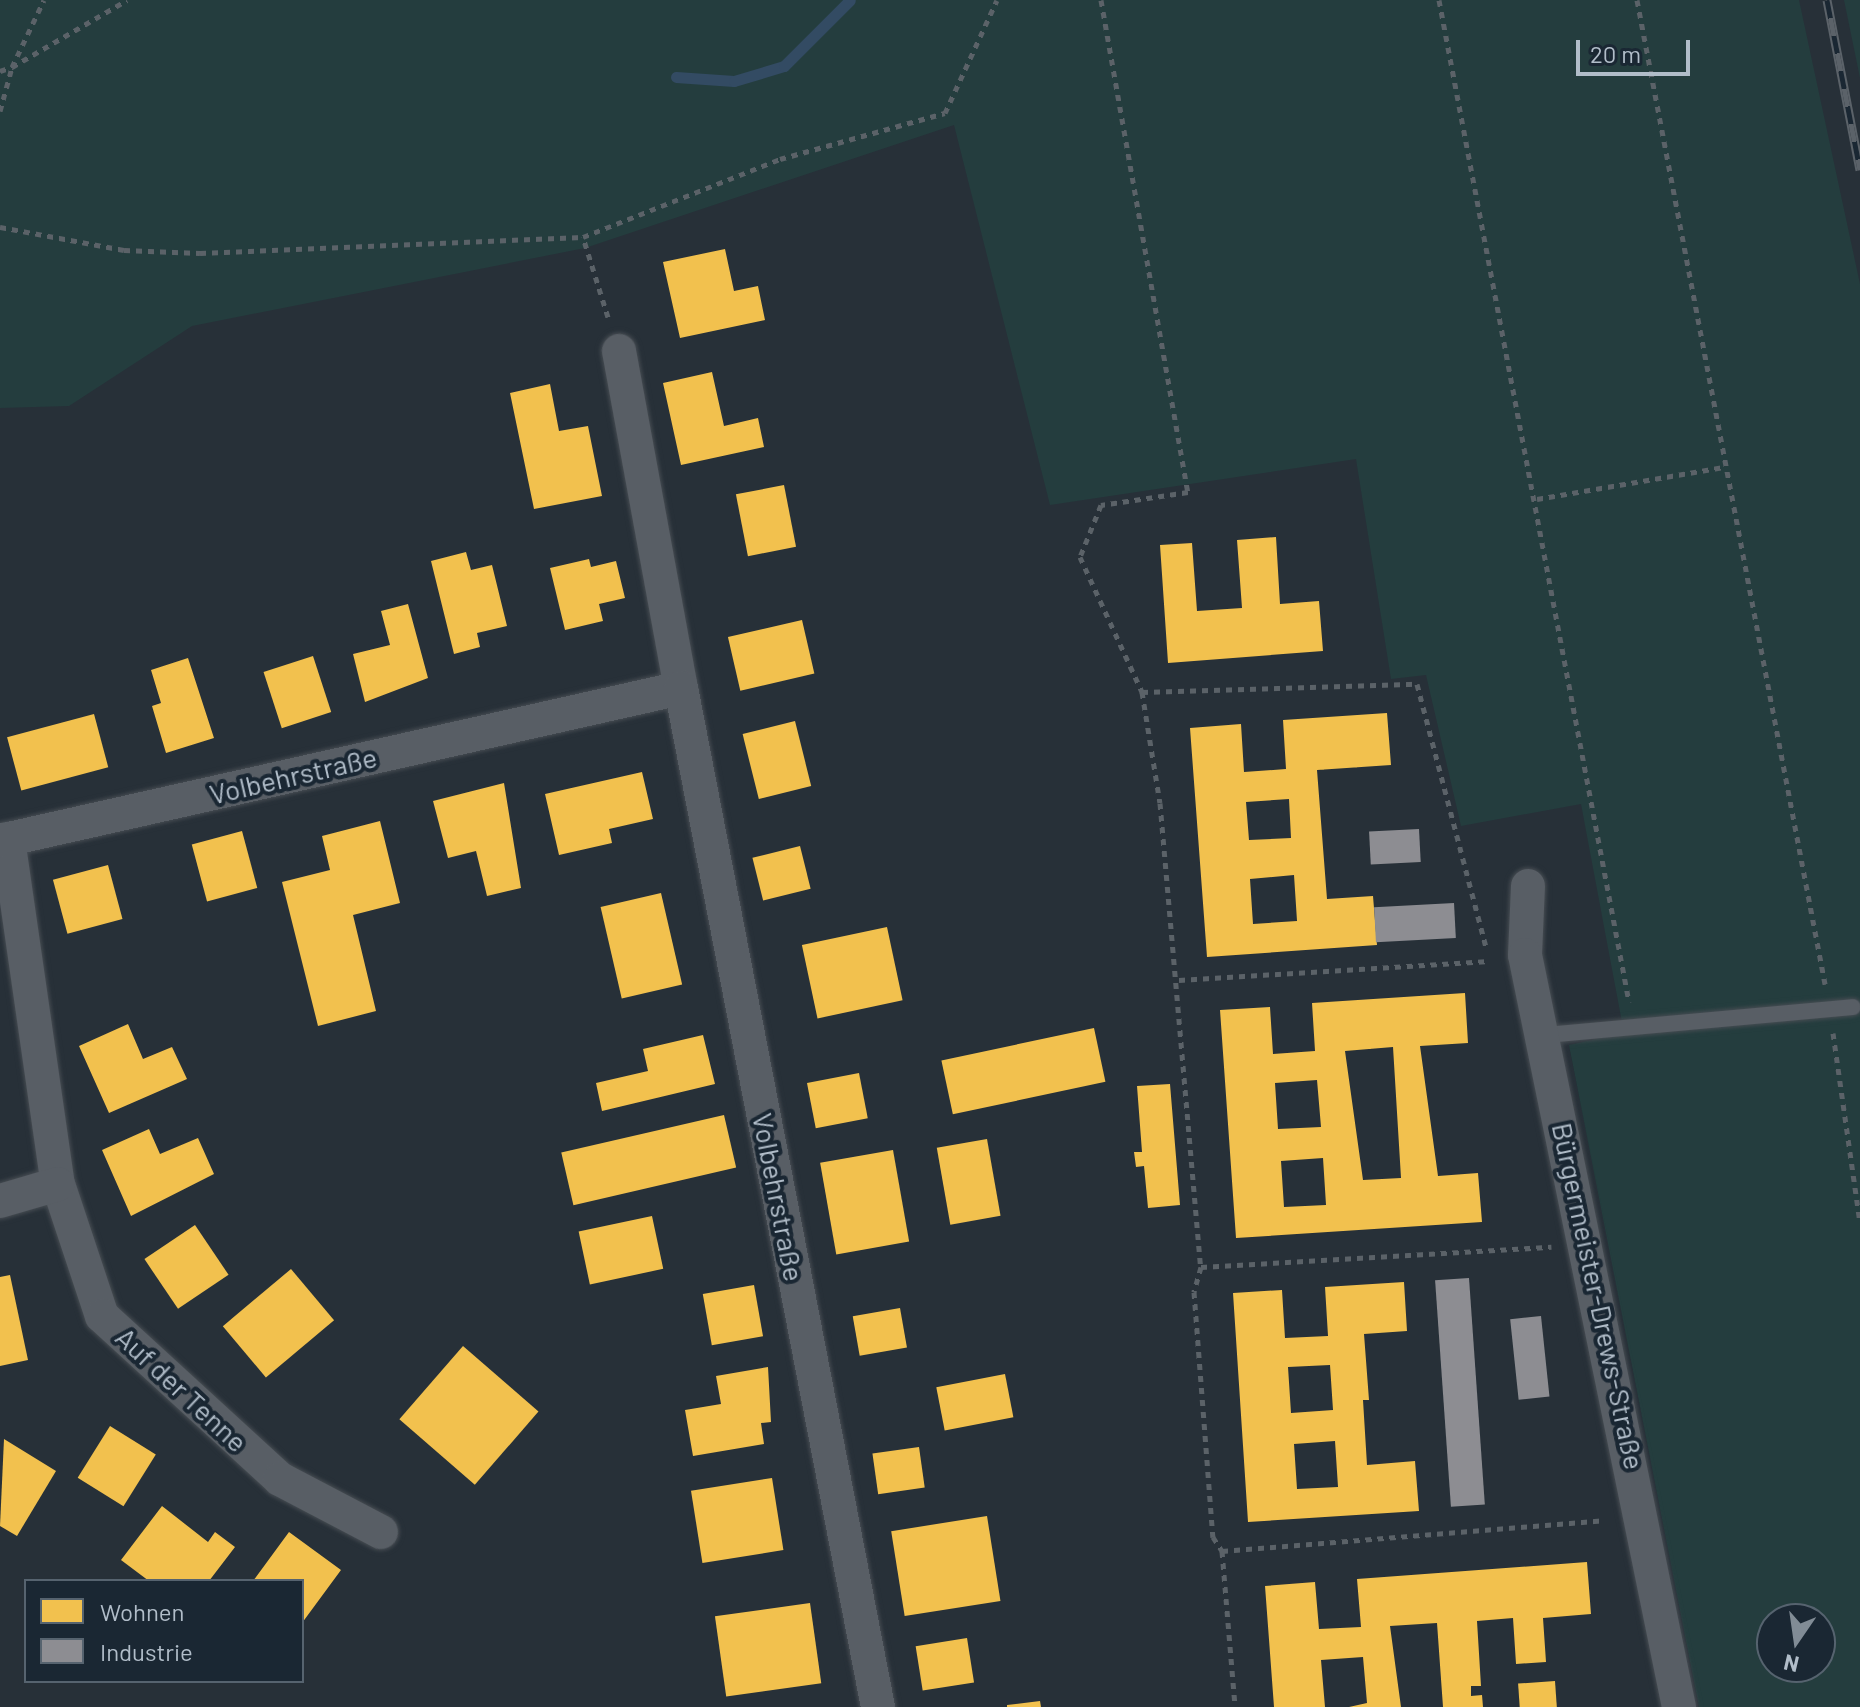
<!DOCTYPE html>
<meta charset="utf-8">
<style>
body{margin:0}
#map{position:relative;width:1860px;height:1707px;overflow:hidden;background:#273038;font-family:Barlow,sans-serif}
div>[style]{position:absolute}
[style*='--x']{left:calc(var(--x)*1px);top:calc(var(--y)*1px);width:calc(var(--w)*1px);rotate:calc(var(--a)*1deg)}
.green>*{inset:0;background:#243d3e}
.homes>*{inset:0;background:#f2c14e;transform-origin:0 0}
.industry>*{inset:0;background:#8d8d92;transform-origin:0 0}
.stream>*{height:11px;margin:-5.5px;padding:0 5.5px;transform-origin:5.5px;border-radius:5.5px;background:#334b63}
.path>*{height:5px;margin-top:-2.5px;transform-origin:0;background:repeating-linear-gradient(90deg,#5b6268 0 6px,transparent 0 12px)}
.roads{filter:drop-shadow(0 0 2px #464c52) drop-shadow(0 0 2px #464c52)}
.lane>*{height:16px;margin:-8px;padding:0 8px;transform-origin:8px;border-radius:8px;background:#585e65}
.street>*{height:34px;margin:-17px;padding:0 17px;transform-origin:17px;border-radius:17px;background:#585e65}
.rail>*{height:9px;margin-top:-4.5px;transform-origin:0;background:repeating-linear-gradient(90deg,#1a2733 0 18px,#5b6269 0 36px);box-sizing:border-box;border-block:2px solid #5b6269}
span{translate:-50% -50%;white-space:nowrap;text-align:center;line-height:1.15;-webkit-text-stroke:8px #1a2733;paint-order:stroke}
.street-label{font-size:28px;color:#b1bdc9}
.legend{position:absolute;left:24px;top:1579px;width:280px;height:104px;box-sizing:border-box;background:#1a2733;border:2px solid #56636f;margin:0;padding:10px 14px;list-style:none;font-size:24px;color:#b1bdc9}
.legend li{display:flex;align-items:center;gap:16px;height:40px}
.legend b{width:40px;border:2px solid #56636f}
.north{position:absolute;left:1756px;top:1603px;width:80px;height:80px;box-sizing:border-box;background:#1a2733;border:2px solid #56636f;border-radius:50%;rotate:193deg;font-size:22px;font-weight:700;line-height:32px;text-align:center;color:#b1bdc9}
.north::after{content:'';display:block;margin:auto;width:28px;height:36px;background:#818c96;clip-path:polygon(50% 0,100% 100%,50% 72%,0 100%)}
.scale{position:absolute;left:1576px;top:40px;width:114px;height:36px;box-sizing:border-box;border:4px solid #b1bdc9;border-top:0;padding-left:10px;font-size:24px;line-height:28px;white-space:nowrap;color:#b1bdc9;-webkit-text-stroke:6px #1a2733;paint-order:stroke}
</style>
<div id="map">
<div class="green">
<div style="clip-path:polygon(evenodd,0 0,1799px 0,1860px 284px,1860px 1707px,1699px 1707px,1569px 1045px,1624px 1033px,1581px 804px,1461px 826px,1426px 675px,1391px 679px,1356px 459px,1050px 505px,954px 125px,585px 248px,192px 326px,69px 406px,0 408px,0 0,1772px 1619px,1820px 1619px,1820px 1667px,1772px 1667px,1772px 1619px)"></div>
<div style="clip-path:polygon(1844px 0,1860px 0,1860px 78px)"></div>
</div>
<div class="homes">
<div style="clip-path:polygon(725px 249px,734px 291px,758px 286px,765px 320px,680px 338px,663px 262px)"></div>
<div style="clip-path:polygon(712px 372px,724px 426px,758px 418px,764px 447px,681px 465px,663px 383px)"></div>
<div style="clip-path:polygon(550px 384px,559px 431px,588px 426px,602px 496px,534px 509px,510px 393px)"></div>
<div style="left:784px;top:485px;width:63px;height:49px;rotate:79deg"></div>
<div style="clip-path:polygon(1276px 537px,1280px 604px,1319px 601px,1323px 651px,1168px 663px,1160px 545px,1192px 543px,1197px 611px,1242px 608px,1237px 540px)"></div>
<div style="clip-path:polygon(466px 552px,471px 570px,492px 565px,507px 626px,477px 633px,480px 647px,454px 654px,431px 561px)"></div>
<div style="clip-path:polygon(589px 559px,591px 567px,616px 561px,625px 598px,599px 604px,603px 621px,565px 630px,550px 568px)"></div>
<div style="clip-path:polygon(408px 604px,428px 678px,365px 702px,353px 654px,390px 645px,381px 611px)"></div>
<div style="left:802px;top:620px;width:55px;height:76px;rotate:77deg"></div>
<div style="left:313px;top:656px;width:59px;height:52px;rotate:72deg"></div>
<div style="clip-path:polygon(188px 658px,214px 738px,166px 753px,152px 706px,161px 703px,151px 670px)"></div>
<div style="clip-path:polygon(evenodd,1387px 713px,1391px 765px,1317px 770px,1327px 899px,1373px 896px,1377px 945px,1207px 957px,1190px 728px,1241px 724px,1244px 772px,1286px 769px,1283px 720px,1387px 713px,1289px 799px,1291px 838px,1249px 840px,1246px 802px,1289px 799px,1387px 713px,1294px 875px,1297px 921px,1253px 924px,1250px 879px,1294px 875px)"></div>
<div style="left:94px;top:714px;width:55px;height:90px;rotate:75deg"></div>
<div style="left:795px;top:721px;width:67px;height:54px;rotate:76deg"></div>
<div style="clip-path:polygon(642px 772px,653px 819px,609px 829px,612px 843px,559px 855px,545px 794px)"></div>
<div style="clip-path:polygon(504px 783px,521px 888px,487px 896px,476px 851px,448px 858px,433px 801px)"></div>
<div style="clip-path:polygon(380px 821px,400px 903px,353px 915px,376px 1011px,318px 1026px,282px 882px,330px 870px,322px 836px)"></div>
<div style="left:242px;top:831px;width:59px;height:52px;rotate:75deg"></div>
<div style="left:800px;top:846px;width:44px;height:49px;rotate:76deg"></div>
<div style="left:108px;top:865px;width:56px;height:57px;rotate:75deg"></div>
<div style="left:661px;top:893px;width:94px;height:62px;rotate:77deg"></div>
<div style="left:887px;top:927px;width:75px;height:87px;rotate:78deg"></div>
<div style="clip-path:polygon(evenodd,1465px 993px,1468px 1043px,1420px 1046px,1438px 1176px,1478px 1173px,1482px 1222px,1236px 1238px,1220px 1010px,1270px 1007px,1273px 1054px,1315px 1051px,1312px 1003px,1465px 993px,1393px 1047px,1401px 1178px,1363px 1180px,1345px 1051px,1393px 1047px,1465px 993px,1317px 1080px,1321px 1127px,1278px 1129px,1275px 1083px,1317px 1080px,1465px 993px,1323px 1158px,1326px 1205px,1284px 1207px,1281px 1161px,1323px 1158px)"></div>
<div style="clip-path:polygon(128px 1024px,143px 1059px,172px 1047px,187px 1079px,109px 1113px,79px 1046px)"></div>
<div style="left:1094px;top:1028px;width:55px;height:156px;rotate:78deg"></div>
<div style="clip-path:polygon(703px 1035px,715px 1084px,602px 1111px,596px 1083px,648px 1071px,643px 1049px)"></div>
<div style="left:859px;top:1073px;width:46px;height:53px;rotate:79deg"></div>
<div style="clip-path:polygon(1170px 1084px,1180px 1205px,1148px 1208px,1144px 1166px,1136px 1167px,1134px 1152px,1142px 1152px,1137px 1086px)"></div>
<div style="left:724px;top:1115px;width:54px;height:167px;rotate:77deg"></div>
<div style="clip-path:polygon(149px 1129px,160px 1154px,198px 1138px,214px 1174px,131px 1216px,102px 1150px)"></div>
<div style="left:987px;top:1139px;width:78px;height:51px;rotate:80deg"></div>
<div style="left:893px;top:1150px;width:93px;height:74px;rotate:80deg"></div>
<div style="left:652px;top:1216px;width:54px;height:75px;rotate:78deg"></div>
<div style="left:195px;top:1225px;width:60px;height:61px;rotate:56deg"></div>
<div style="left:291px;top:1269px;width:67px;height:89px;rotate:50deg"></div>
<div style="clip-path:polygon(10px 1275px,28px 1360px,0 1366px,0 1277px)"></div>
<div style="clip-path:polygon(evenodd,1404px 1282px,1407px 1331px,1364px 1334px,1369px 1400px,1363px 1400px,1367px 1465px,1415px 1461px,1419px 1511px,1248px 1522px,1233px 1293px,1282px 1290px,1285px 1338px,1328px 1336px,1325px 1287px,1404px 1282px,1330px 1365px,1333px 1410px,1291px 1413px,1288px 1367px,1330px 1365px,1404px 1282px,1335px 1441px,1338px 1487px,1297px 1489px,1294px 1444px,1335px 1441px)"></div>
<div style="left:754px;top:1285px;width:52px;height:52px;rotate:80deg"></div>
<div style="left:900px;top:1308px;width:40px;height:48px;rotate:80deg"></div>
<div style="left:463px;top:1346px;width:100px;height:97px;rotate:41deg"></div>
<div style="clip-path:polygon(768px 1367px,771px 1422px,761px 1423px,764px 1444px,693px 1456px,685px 1410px,721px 1404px,716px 1376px)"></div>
<div style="left:1005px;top:1374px;width:44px;height:70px;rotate:79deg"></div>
<div style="left:110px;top:1426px;width:54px;height:61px;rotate:32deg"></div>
<div style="clip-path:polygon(4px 1439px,56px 1471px,17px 1536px,0 1526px)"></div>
<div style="left:919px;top:1447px;width:41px;height:47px;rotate:82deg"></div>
<div style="left:772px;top:1478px;width:73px;height:82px;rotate:81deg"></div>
<div style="clip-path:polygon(162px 1506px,208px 1542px,215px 1532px,235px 1547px,209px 1581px,149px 1581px,121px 1560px)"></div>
<div style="left:987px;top:1516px;width:86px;height:97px;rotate:81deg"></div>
<div style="clip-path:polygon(289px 1532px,341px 1570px,302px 1623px,302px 1581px,253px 1581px)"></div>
<div style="clip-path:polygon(1587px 1562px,1591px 1614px,1543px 1618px,1546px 1662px,1516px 1664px,1513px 1618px,1477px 1621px,1481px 1686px,1471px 1686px,1471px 1696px,1482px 1695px,1483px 1707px,1443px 1707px,1437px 1623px,1390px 1626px,1401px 1707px,1349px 1707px,1367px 1703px,1363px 1657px,1321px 1660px,1325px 1707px,1274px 1707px,1265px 1586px,1315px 1582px,1319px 1629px,1361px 1627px,1357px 1579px)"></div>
<div style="left:810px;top:1603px;width:81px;height:96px;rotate:82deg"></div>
<div style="left:967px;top:1638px;width:45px;height:52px;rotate:81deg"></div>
<div style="left:1555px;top:1681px;width:26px;height:37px;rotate:86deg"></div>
<div style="clip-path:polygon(1040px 1701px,1041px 1707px,1007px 1707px,1007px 1705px)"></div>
</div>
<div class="industry">
<div style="left:1419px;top:829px;width:33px;height:50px;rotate:87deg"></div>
<div style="left:1454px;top:903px;width:35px;height:80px;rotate:87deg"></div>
<div style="left:1469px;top:1278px;width:227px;height:34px;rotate:86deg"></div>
<div style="left:1541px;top:1316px;width:81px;height:31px;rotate:84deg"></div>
</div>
<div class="stream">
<div style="--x:676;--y:77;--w:58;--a:3.9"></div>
<div style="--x:734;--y:81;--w:52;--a:-16.7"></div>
<div style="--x:784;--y:66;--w:93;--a:-45"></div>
</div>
<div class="path">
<div style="--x:1101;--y:0;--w:500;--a:80"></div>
<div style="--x:1188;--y:492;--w:88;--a:171.5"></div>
<div style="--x:1101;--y:505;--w:56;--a:112"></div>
<div style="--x:1080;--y:557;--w:149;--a:65.3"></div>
<div style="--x:1142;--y:692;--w:112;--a:80.8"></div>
<div style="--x:1160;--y:803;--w:466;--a:85"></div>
<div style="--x:1201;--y:1267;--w:26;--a:106"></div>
<div style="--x:1194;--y:1292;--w:246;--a:85.6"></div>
<div style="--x:1213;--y:1537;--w:17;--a:57"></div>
<div style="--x:1222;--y:1551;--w:157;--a:85.2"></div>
<div style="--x:1439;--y:0;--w:1020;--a:79.26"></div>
<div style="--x:1637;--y:0;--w:1002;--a:79.18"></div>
<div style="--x:0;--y:71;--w:13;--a:-18"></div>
<div style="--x:12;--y:67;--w:74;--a:-64.5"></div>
<div style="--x:0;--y:111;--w:46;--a:-74.7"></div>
<div style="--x:12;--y:67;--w:133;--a:-30.2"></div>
<div style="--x:0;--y:227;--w:126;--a:10.5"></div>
<div style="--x:124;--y:250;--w:76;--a:2.3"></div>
<div style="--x:200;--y:253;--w:383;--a:-2.4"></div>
<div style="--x:608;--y:317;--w:84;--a:-107.4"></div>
<div style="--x:583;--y:237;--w:212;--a:-21.6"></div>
<div style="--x:780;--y:159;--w:171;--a:-15.6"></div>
<div style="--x:945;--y:113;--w:124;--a:-65.3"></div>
<div style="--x:1537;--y:499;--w:191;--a:-9.7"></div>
<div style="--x:1142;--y:692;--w:275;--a:-1.7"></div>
<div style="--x:1417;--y:684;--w:275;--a:75.3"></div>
<div style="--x:1179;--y:980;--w:311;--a:-3.5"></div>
<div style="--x:1833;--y:1033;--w:191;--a:81.9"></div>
<div style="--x:1201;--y:1267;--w:351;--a:-3.3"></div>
<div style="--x:1222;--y:1551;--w:383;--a:-4.6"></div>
</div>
<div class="roads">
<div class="lane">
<div style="--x:1546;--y:1035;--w:308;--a:-5.2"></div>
</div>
<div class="street">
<div style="--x:619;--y:351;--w:343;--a:79.6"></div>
<div style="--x:8;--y:839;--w:349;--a:81.8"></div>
<div style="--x:58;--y:1184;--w:139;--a:71.6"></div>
<div style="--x:102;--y:1316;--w:241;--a:42.5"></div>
<div style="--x:280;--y:1479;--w:114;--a:27.7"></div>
<div style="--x:0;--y:841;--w:698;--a:-12.66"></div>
<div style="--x:681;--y:688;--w:1038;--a:79.06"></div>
<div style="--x:1528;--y:886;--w:69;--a:92.5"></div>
<div style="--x:1525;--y:955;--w:768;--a:78.43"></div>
<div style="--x:0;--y:1201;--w:60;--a:-16.3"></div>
</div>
</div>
<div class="rail">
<div style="--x:1827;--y:0;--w:173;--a:79"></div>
</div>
<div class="street-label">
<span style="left:293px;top:775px;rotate:-13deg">Volbehrstraße</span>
<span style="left:779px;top:1197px;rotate:79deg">Volbehrstraße</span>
<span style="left:1599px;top:1296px;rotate:78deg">Bürgermeister-Drews-Straße</span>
<span style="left:182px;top:1389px;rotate:43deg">Auf der Tenne</span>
</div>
<ul class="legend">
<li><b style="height:22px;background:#f2c14e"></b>Wohnen</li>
<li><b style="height:22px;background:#8d8d92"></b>Industrie</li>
</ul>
<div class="north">N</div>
<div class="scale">20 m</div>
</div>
